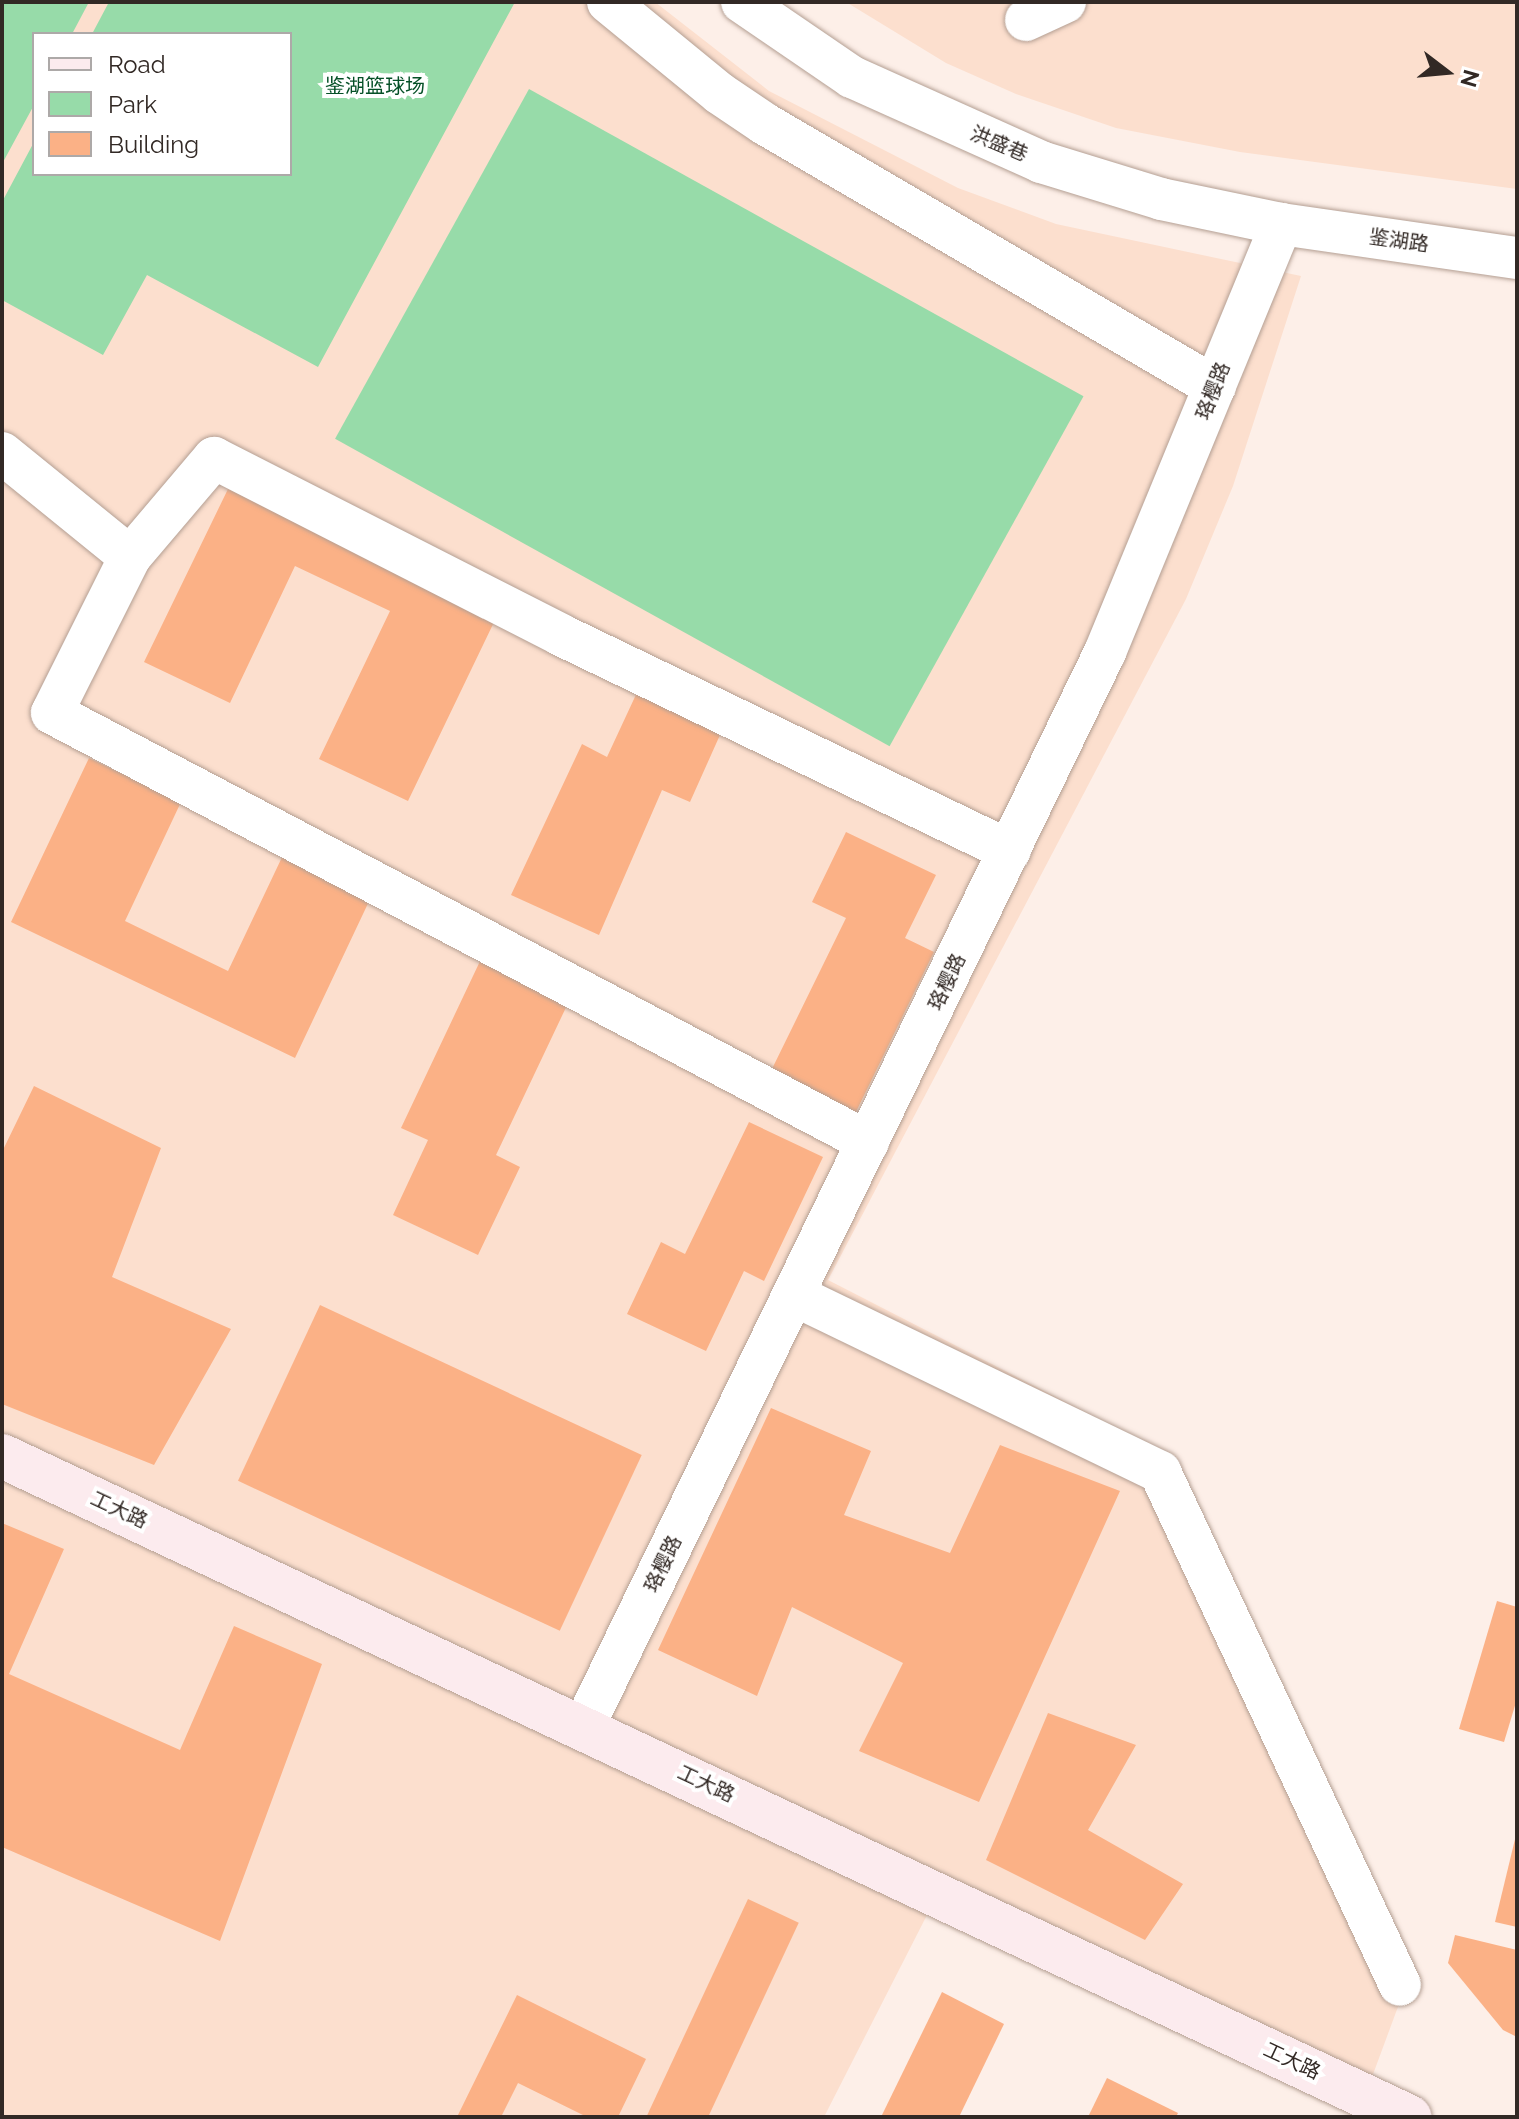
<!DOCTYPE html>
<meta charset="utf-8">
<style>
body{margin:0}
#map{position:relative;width:1519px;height:2119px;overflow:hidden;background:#fdefe8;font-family:Raleway,"Noto Sans SC",sans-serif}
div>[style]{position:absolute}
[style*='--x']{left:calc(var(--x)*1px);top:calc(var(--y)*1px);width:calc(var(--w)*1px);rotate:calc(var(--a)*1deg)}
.built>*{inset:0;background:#fcdfce}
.green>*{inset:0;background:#97dba9;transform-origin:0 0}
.building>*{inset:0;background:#fbb186;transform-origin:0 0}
.roads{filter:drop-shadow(0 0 2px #b49f93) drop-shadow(0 0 2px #b49f93)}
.street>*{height:42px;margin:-21px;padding:0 21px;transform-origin:21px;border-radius:21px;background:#fff}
.secondary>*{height:44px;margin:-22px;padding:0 22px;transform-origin:22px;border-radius:22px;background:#fcebee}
span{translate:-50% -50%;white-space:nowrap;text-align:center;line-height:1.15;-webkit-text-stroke:8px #fff;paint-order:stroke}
.park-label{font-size:20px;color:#055027}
.street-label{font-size:20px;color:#322925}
.frame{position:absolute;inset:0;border:4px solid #322925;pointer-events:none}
.legend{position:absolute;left:32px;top:32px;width:260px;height:144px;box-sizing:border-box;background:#fff;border:2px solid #ada9a8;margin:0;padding:10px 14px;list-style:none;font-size:24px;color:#322925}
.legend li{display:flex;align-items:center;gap:16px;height:40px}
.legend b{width:40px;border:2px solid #ada9a8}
.north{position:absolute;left:1407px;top:32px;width:80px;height:80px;-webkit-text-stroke:6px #fff;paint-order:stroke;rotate:106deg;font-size:22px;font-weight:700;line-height:32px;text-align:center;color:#322925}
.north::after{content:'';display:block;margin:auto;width:28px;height:36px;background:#322925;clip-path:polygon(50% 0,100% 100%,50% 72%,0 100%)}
</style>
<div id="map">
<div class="built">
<div style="clip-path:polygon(evenodd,2px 2px,655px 2px,769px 91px,958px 188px,1056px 224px,1301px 276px,1233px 486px,1186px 599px,828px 1280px,1159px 1450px,1409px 1977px,1365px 2096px,927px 1915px,824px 2117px,2px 2117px,2px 2px,34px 34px,290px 34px,290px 174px,34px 174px,34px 34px)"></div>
<div style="clip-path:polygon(846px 2px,1517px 2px,1517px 189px,1240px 152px,1116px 128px,1016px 94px,946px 63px)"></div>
</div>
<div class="green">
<div style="clip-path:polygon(2px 2px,89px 2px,72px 34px,34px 34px,34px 105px,2px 164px)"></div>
<div style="clip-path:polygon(109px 2px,515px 2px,318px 367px,147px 275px,103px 355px,2px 300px,2px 202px,34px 142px,34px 174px,290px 174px,290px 34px,92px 34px)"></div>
<div style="left:529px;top:89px;width:634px;height:400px;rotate:29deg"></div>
</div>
<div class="building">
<div style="clip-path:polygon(228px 489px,496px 618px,408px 801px,319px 759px,390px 611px,295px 566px,230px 703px,144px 662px)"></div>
<div style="clip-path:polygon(640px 686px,724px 726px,690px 802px,662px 790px,599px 935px,511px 895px,582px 744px,607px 757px)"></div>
<div style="clip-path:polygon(89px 758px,181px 802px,125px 921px,228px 971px,284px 853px,372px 895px,295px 1058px,11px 922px)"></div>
<div style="clip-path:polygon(846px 832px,936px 875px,905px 938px,934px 952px,855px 1114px,770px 1073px,846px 918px,812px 902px)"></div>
<div style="clip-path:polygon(482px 957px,570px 999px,496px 1155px,520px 1167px,478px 1255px,393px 1215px,428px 1140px,401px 1128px)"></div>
<div style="clip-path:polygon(34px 1086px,161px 1148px,112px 1277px,231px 1329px,154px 1465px,2px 1404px,2px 1152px)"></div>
<div style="clip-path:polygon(749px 1122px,823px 1157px,764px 1281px,744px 1271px,706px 1351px,627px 1314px,661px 1242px,685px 1254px)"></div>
<div style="left:320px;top:1305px;width:355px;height:194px;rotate:25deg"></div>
<div style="clip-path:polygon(771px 1408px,871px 1451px,844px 1515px,950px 1553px,1000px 1445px,1120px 1491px,979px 1802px,859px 1751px,903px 1663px,792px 1607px,757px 1696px,658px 1650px)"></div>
<div style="clip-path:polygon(2px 1523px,64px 1549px,9px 1674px,180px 1750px,234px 1626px,322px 1664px,220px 1941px,2px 1847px)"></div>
<div style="clip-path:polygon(1497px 1601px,1517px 1607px,1517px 1699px,1504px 1742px,1459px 1729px)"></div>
<div style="clip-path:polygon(1048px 1713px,1136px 1745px,1088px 1830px,1183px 1884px,1145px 1940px,986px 1860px)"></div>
<div style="clip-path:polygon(1516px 1835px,1517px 1835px,1517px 1927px,1495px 1922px)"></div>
<div style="left:748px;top:1899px;width:56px;height:240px;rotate:25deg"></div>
<div style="clip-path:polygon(1455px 1935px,1517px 1950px,1517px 2037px,1503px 2030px,1448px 1963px)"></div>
<div style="clip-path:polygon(942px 1992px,1004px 2024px,959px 2117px,881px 2117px)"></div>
<div style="clip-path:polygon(517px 1995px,646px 2059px,618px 2117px,587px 2117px,518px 2083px,501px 2117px,457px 2117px)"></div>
<div style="clip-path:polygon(1107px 2078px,1178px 2113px,1176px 2117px,1088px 2117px)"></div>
</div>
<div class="roads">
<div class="street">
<div style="--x:608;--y:2;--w:144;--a:39.3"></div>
<div style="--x:719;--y:93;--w:55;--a:34"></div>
<div style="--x:765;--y:124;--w:521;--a:30.3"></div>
<div style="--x:742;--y:2;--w:133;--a:34.3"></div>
<div style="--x:852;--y:77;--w:207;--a:24.2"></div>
<div style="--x:1041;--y:162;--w:126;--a:17.1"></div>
<div style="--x:1161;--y:199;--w:123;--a:11.8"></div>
<div style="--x:1281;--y:224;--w:238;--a:8.2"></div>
<div style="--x:1026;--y:20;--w:43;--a:-24.8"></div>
<div style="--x:2;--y:453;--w:165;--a:39.1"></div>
<div style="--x:130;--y:557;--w:130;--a:-49.7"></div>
<div style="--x:214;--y:458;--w:390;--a:27"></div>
<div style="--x:561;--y:635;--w:498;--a:25.7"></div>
<div style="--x:130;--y:557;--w:174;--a:116.6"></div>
<div style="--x:52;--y:713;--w:922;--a:27.73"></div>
<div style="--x:794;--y:1295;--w:407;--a:25.8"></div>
<div style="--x:1160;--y:1472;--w:566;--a:64.93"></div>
<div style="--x:584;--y:1726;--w:1194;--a:-64.12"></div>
<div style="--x:1105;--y:652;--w:463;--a:-67.6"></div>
</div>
<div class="secondary">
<div style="--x:2;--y:1456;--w:1555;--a:25.16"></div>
</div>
</div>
<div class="park-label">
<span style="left:375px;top:86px">鉴湖篮球场</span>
</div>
<div class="street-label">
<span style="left:999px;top:144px;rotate:23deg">洪盛巷</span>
<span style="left:1399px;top:241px;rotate:8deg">鉴湖路</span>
<span style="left:1213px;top:391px;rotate:-68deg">珞樱路</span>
<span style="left:947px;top:982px;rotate:-64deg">珞樱路</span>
<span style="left:119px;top:1510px;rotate:25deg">工大路</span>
<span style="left:663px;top:1564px;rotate:-64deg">珞樱路</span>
<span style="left:706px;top:1784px;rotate:25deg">工大路</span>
<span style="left:1292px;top:2061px;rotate:25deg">工大路</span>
</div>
<div class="frame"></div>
<ul class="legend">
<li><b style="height:10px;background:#fcebee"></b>Road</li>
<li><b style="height:22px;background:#97dba9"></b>Park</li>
<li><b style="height:22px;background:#fbb186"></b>Building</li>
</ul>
<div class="north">N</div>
</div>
